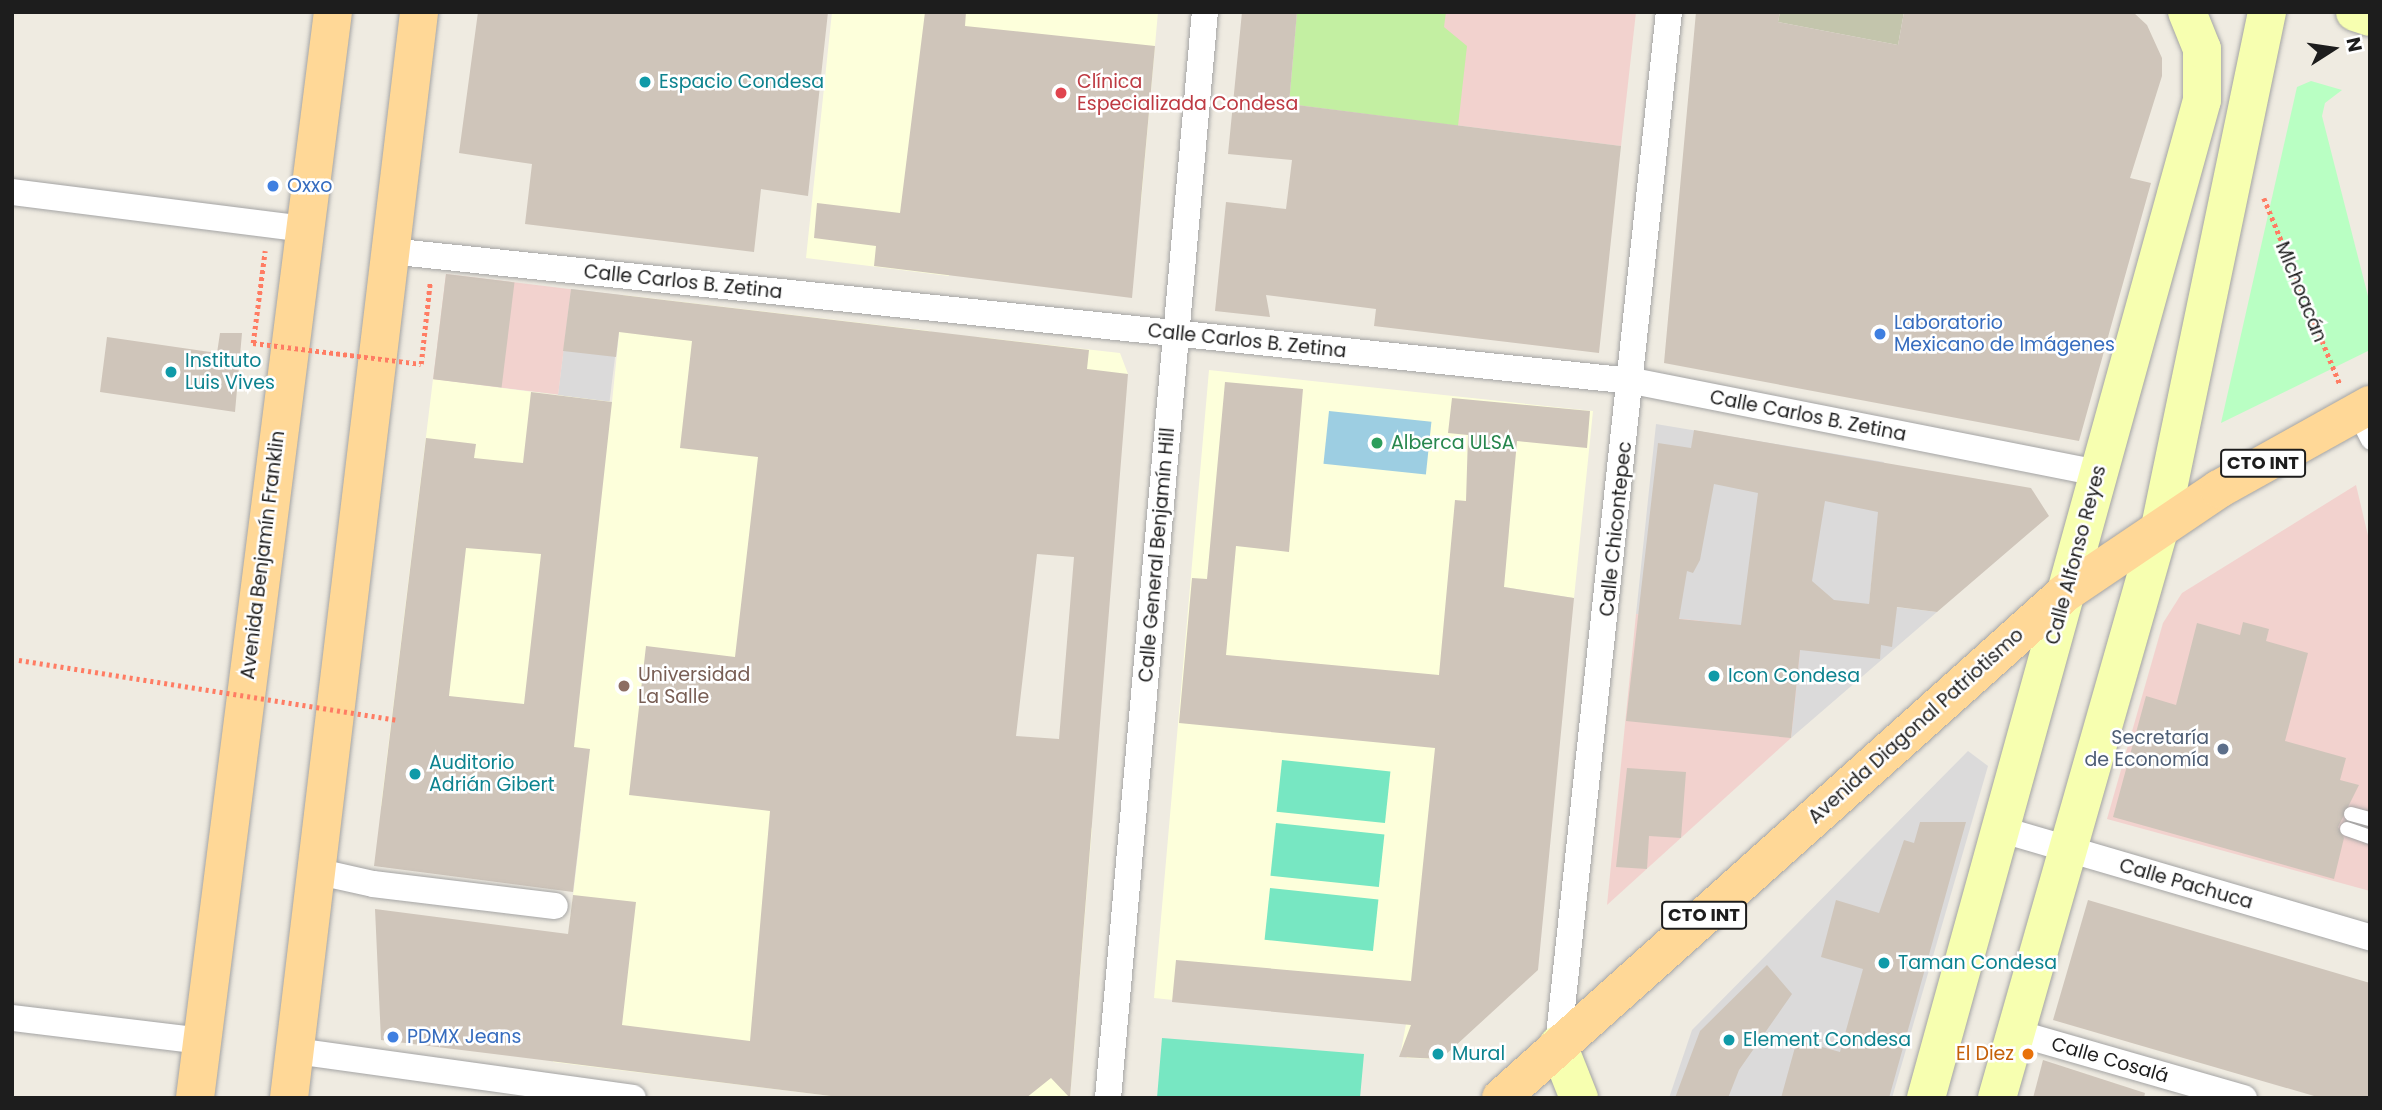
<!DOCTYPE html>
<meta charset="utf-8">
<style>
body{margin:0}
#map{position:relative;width:2382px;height:1110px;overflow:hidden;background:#efebe1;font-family:Poppins,sans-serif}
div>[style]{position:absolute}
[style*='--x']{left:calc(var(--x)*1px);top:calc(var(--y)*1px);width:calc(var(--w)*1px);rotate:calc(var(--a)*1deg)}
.residential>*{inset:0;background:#dbdada;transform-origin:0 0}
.commercial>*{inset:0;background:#f2d2ce;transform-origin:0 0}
.education>*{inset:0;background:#fdffdb}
.construction>*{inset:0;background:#c3c5ac}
.grass>*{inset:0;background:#c3efa2}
.park>*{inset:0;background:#b9ffc3}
.pitch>*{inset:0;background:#77e7c2;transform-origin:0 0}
.water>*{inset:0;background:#9dcee2;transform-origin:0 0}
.building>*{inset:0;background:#cfc5ba;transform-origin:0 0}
.path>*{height:4.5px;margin-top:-2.25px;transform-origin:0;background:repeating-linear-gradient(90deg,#ff7c63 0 3.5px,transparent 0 7px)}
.roads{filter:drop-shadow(0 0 2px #a4a4a4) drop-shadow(0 0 2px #a4a4a4)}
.service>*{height:14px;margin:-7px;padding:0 7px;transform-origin:7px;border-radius:7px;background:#fff}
.pedestrian>*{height:19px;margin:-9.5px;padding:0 9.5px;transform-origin:9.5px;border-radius:9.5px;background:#fff}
.minor>*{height:26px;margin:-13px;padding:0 13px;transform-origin:13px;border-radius:13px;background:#fff}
.secondary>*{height:38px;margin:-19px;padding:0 19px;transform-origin:19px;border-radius:19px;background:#f7ffb0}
.primary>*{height:38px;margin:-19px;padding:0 19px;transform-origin:19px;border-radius:19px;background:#ffd897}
.path-bridge>*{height:4.5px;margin-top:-2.25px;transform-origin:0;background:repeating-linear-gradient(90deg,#ff7c63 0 3.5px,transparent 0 7px)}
.dots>*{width:19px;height:19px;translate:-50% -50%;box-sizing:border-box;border:4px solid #fff;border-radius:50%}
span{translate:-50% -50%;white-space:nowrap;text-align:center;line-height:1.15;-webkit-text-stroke:5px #fff;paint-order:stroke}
.shield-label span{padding:2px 5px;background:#fff;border:2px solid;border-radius:5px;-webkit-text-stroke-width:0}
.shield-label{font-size:18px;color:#1d1d1d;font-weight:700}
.culture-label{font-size:19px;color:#0d838f}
.left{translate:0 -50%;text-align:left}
.health-label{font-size:19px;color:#be3a42}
.shop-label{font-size:19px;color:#366cbe}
.street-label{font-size:19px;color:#1d1d1d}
.leisure-label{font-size:19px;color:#27864d}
.education-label{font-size:19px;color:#785e54}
.service-label{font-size:19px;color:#4e5e75}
.right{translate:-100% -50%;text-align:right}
.food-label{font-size:19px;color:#c56008}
.frame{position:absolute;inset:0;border:14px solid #1d1d1d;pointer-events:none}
.north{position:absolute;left:2298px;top:14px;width:70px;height:70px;-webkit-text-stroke:5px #fff;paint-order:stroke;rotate:78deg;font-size:19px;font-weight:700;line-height:28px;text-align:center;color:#1d1d1d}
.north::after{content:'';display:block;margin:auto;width:24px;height:32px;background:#1d1d1d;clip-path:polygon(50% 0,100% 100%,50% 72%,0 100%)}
</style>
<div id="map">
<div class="residential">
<div style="left:571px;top:289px;width:52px;height:107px;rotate:7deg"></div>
<div style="clip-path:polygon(1656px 424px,1884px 462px,1869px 604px,1937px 612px,1791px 738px,1801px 632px,1636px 614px)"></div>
<div style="clip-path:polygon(1968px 751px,1988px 766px,1892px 1098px,1669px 1098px,1692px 1030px)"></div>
</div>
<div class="commercial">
<div style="clip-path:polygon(1297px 12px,1636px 12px,1621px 146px,1289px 104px)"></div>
<div style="left:446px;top:274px;width:126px;height:106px;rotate:7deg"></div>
<div style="clip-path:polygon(2356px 485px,2370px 544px,2370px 891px,2107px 819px,2163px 623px,2182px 593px)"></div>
<div style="clip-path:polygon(1636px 614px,1802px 632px,1791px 738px,1607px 905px)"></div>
</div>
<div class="education">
<div style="clip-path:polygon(832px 12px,1158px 12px,1141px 202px,960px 183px,949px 276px,806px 258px)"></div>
<div style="clip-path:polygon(623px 295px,930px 331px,973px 387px,979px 337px,1120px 353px,1128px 374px,901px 510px,883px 661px,1092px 828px,1070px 1098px,847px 1098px,553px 1062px,581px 829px,381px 806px,433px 379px,612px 402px)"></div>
<div style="clip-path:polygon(1209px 370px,1593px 411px,1574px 598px,1504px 587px,1458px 1043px,1441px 1059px,1407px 1058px,1401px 1051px,1406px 1024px,1154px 998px)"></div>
</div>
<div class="construction">
<div style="clip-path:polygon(1780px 12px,1904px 12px,1898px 45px,1778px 22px)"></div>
</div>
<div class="grass">
<div style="clip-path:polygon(1297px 12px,1446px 12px,1444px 27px,1467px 46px,1458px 126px,1289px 104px)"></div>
</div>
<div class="park">
<div style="clip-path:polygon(2311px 81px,2342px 90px,2325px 103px,2322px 116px,2370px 304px,2370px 350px,2221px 423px,2297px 87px)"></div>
</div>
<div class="pitch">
<div style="left:1282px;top:760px;width:109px;height:52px;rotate:6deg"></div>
<div style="left:1276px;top:823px;width:109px;height:53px;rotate:6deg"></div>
<div style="left:1270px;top:888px;width:109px;height:52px;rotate:6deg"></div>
<div style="clip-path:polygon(1162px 1038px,1364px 1054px,1360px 1098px,1157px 1098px)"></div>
</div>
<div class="water">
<div style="left:1329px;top:411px;width:103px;height:53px;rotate:6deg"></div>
</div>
<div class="building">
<div style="clip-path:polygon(478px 12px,828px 12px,808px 196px,761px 189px,754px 252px,525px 224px,532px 164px,459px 153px)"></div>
<div style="clip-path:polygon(925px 12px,966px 12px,965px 26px,1155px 46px,1132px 298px,874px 266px,876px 246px,814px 238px,817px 203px,900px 213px)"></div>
<div style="clip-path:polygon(1242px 12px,1297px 12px,1289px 104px,1621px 146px,1599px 353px,1374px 326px,1376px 309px,1266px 295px,1270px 317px,1215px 311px,1226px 202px,1286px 209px,1292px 160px,1228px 154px)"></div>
<div style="clip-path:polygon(1696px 12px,1780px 12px,1778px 22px,1898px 45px,1904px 12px,2133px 12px,2147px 25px,2162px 58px,2162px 76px,2130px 178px,2151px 183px,2079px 441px,1664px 363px)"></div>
<div style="left:446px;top:274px;width:69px;height:106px;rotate:7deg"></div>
<div style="clip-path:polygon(evenodd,571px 289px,1089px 350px,1087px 369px,1128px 374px,1070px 1098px,1051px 1078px,1026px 1098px,847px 1098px,381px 1040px,375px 909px,568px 934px,573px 895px,636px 902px,622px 1025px,750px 1041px,770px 811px,629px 795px,646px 646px,735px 657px,758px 457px,680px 448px,692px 341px,619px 332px,616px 357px,563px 351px,571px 289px,1037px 554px,1074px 557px,1059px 739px,1016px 736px,1037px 554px)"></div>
<div style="clip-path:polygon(220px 333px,242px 333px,235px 412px,100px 392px,107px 337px,217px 353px)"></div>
<div style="clip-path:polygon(1225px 382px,1303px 389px,1289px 552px,1236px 546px,1226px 655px,1439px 675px,1455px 500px,1466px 501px,1468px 435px,1448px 433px,1452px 398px,1590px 411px,1587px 448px,1517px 441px,1504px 587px,1574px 598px,1538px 970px,1441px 1059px,1399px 1057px,1411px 1025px,1172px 1002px,1176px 960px,1411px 981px,1435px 748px,1179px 723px,1192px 578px,1207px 579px)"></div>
<div style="clip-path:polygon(evenodd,531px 392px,612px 402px,574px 747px,590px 749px,573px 892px,374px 866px,426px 438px,476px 444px,474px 458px,523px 463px,531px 392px,466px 548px,541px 554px,524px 704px,449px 696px,466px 548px)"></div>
<div style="clip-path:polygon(evenodd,1694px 430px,2031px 488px,2049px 516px,1937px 612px,1897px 607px,1892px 647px,1881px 645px,1880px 659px,1800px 650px,1791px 738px,1626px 721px,1658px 443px,1691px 448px,1694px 430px,1714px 484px,1758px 493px,1741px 625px,1679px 619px,1687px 571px,1693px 573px,1700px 560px,1714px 484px,1694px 430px,1825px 501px,1878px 512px,1869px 604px,1834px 600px,1812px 581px,1825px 501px)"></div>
<div style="clip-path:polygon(2243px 622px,2269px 629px,2266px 641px,2308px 653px,2285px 741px,2346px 758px,2340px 780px,2359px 785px,2338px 827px,2344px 838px,2334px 879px,2113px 817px,2146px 696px,2176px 705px,2197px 623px,2240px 635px)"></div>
<div style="clip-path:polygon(1627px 768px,1686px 772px,1681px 838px,1649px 836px,1647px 869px,1616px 867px)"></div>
<div style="clip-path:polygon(1920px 822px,1966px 822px,1889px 1098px,1781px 1098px,1797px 1040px,1840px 1052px,1863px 969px,1821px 957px,1836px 900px,1879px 913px,1904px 840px,1914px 843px)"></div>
<div style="clip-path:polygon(2088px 900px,2370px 983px,2370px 1098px,2321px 1098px,2053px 1020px)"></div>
<div style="clip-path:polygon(1767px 965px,1792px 994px,1739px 1070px,1728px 1098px,1675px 1098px,1700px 1031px)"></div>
<div style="clip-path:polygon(2043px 1060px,2145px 1093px,2144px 1098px,2033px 1098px)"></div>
</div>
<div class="path">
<div style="--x:2264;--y:198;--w:201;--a:67.8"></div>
<div style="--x:253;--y:343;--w:93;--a:-82.6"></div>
<div style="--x:421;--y:364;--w:82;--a:-83.7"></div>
</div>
<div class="roads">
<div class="service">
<div style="--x:2351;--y:814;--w:20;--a:15"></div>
<div style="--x:2347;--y:829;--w:24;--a:19"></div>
</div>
<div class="pedestrian">
<div style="--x:2356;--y:412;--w:31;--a:63"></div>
</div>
<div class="minor">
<div style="--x:12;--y:192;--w:293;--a:7.2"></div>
<div style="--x:389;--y:251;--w:1251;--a:5.97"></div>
<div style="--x:1633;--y:381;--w:474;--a:11.2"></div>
<div style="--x:2003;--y:830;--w:382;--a:16.3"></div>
<div style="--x:315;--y:871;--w:59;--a:12.6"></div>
<div style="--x:373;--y:884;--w:183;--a:6.9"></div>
<div style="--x:12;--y:1018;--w:191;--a:6.9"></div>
<div style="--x:2017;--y:1033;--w:236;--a:16"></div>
<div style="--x:1558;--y:1045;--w:1039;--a:-83.87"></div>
<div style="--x:295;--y:1051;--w:341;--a:7.9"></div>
<div style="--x:1108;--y:1098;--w:1090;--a:-84.9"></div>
</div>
<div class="secondary">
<div style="--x:2355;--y:12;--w:16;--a:18"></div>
<div style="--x:1558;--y:1045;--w:57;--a:68.4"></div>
<div style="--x:1926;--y:1098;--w:1035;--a:-74.54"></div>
<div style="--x:2202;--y:100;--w:51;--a:-90"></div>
<div style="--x:2202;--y:49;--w:40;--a:-112"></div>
<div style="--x:1997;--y:1098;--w:594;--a:-74.07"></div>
<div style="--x:2160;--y:527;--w:526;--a:-78.26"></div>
</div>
<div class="primary">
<div style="--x:195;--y:1098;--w:1095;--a:-82.76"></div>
<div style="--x:289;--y:1098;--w:1094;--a:-83.17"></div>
<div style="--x:1501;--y:1098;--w:757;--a:-41.84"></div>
<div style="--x:2065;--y:593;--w:186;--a:-34"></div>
<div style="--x:2219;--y:489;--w:173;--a:-29.1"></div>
</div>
</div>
<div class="path-bridge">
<div style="--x:253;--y:343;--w:169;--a:7.1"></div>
<div style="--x:19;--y:660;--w:385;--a:9"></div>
</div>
<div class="dots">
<div style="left:645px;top:82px;background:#0f9aa8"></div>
<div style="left:1061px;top:93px;background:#e0444e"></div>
<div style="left:273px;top:186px;background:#3f7fe0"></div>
<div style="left:1880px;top:334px;background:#3f7fe0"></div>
<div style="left:171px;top:372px;background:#0f9aa8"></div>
<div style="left:1377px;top:443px;background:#2e9e5b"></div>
<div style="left:1714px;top:676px;background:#0f9aa8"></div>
<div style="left:624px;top:686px;background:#8d6e63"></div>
<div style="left:2223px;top:749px;background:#5c6f8a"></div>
<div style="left:415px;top:774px;background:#0f9aa8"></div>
<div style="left:1884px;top:963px;background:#0f9aa8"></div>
<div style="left:393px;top:1037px;background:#3f7fe0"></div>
<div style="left:1729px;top:1040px;background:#0f9aa8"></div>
<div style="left:1438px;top:1054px;background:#0f9aa8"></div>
<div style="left:2028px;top:1054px;background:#e8710a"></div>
</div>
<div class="shield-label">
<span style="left:2263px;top:463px">CTO INT</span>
<span style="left:1704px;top:915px">CTO INT</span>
</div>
<div class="culture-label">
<span class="left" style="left:659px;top:82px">Espacio Condesa</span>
<span class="left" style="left:185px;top:372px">Instituto<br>Luis Vives</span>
<span class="left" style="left:1728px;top:676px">Icon Condesa</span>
<span class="left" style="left:429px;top:774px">Auditorio<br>Adrián Gibert</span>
<span class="left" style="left:1898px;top:963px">Taman Condesa</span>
<span class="left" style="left:1743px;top:1040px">Element Condesa</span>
<span class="left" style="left:1452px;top:1054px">Mural</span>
</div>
<div class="health-label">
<span class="left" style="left:1077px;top:93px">Clínica<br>Especializada Condesa</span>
</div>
<div class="shop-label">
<span class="left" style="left:287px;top:186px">Oxxo</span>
<span class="left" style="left:1894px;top:334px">Laboratorio<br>Mexicano de Imágenes</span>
<span class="left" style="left:407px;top:1037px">PDMX Jeans</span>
</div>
<div class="street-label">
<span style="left:683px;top:282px;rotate:6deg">Calle Carlos B. Zetina</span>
<span style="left:2301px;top:292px;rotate:68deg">MIchoacán</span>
<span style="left:1247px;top:341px;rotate:6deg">Calle Carlos B. Zetina</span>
<span style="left:1808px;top:416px;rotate:11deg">Calle Carlos B. Zetina</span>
<span style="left:1616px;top:529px;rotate:-84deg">Calle Chicontepec</span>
<span style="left:263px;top:555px;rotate:-83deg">Avenida Benjamín Franklin</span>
<span style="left:1157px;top:555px;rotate:-85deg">Calle General Benjamín Hill</span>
<span style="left:2076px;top:555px;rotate:-75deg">Calle Alfonso Reyes</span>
<span style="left:1916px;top:726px;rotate:-42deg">Avenida Diagonal Patriotismo</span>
<span style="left:2186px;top:884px;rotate:16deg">Calle Pachuca</span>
<span style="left:2110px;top:1060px;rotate:16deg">Calle Cosalá</span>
</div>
<div class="leisure-label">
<span class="left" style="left:1391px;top:443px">Alberca ULSA</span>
</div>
<div class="education-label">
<span class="left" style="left:638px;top:686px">Universidad<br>La Salle</span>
</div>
<div class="service-label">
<span class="right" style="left:2209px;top:749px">Secretaría<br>de Economía</span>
</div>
<div class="food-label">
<span class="right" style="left:2014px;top:1054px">El Diez</span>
</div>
<div class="frame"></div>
<div class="north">N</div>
</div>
